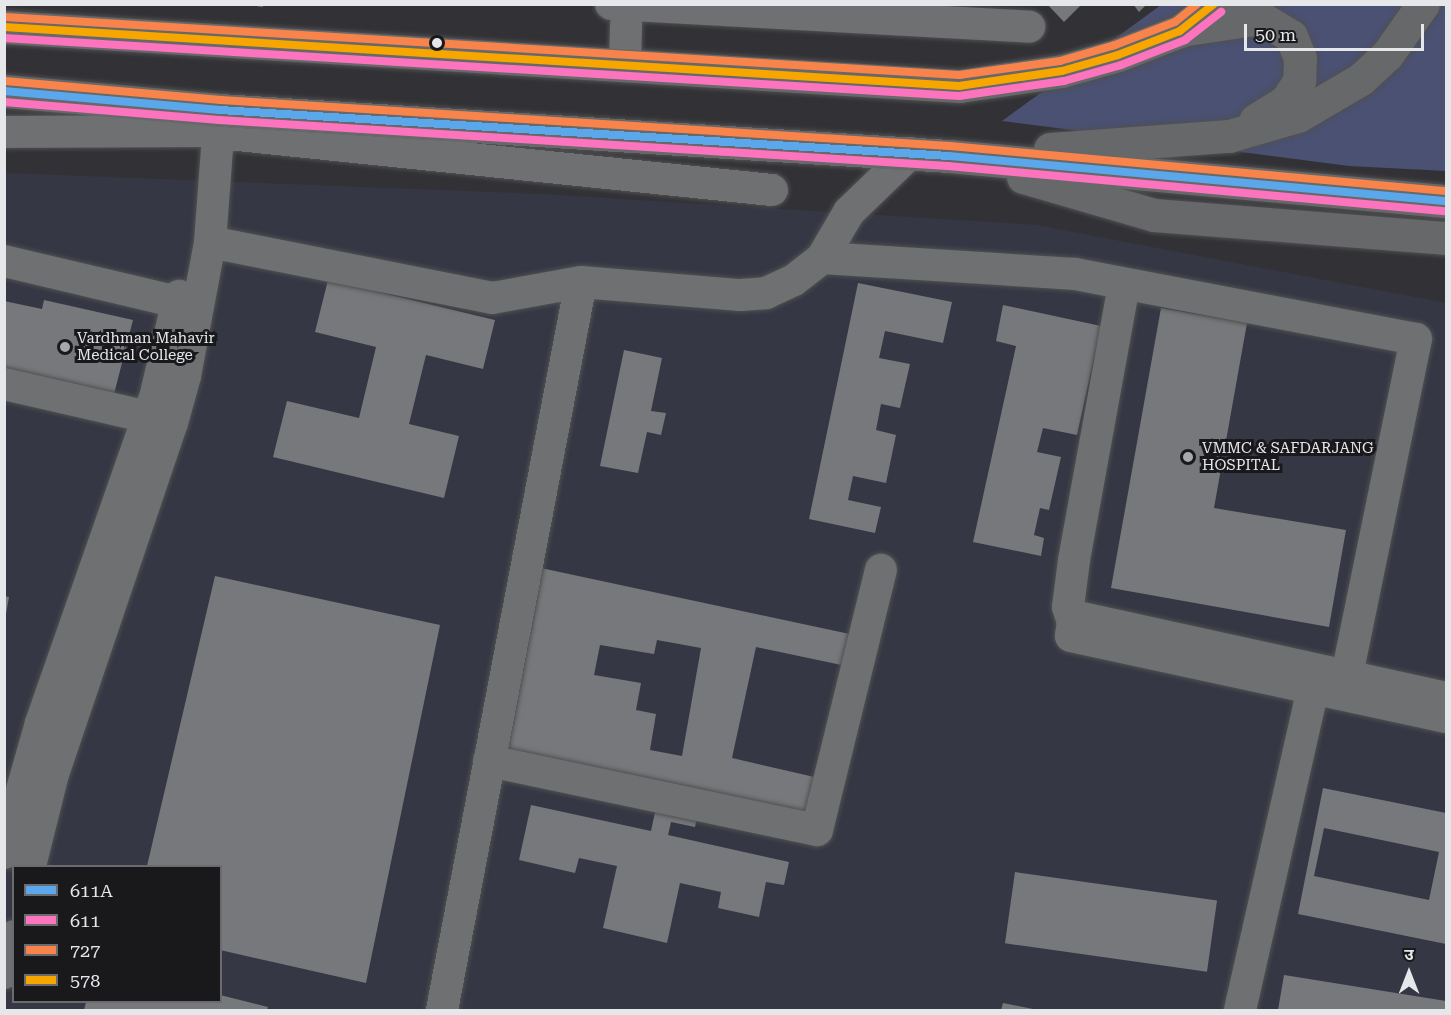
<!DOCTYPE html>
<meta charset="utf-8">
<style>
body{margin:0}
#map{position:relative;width:1451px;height:1015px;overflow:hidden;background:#323236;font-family:"Roboto Serif","Noto Sans Devanagari",serif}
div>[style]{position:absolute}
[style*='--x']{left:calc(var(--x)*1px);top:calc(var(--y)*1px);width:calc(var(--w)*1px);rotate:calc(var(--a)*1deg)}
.built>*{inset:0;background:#353844}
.green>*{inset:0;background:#4a5172}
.building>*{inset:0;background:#77787b;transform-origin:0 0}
.roads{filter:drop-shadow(0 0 2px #505052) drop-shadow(0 0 2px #505052)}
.minor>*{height:32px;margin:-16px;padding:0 16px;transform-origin:16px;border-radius:16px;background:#6f7072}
.major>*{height:33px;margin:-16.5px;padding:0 16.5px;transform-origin:16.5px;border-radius:16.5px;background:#676869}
.bus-1>*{height:8px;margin:-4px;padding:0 4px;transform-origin:4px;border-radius:4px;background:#5aa8eb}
.bus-2>*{height:8px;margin:-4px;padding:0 4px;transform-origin:4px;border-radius:4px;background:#fc73be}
.bus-3>*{height:8px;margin:-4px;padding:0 4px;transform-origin:4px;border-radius:4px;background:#f8844c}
.bus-4>*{height:8px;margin:-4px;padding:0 4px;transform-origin:4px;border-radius:4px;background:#f7a600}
.dots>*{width:16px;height:16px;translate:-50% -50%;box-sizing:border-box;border:3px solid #19191c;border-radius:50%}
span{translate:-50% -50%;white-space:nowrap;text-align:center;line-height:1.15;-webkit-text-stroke:6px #19191c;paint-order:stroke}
.poi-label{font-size:15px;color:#e6e7eb}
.left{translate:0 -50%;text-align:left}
.frame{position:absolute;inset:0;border:6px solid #e6e7eb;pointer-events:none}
.legend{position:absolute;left:12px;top:865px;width:210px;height:138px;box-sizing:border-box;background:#19191c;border:2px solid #6b6b6f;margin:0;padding:8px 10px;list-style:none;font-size:18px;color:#e6e7eb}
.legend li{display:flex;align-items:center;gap:12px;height:30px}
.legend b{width:30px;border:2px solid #6b6b6f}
.north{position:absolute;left:1379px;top:943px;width:60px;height:60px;-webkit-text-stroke:4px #19191c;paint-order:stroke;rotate:0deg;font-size:16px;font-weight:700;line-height:24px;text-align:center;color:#e6e7eb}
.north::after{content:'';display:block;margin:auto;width:21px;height:27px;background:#e6e7eb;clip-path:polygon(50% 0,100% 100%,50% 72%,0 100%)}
.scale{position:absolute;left:1244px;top:24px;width:180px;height:27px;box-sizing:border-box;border:3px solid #e6e7eb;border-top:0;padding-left:8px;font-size:18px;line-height:21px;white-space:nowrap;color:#e6e7eb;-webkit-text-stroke:4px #19191c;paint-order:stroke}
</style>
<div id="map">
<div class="built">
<div style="clip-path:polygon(evenodd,5px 173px,543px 194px,1036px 225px,1446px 303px,1446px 1010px,5px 1010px,5px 173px,14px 866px,220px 866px,220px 1002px,14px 1002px,14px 866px)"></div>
</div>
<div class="green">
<div style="clip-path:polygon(1161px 5px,1446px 5px,1446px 171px,1349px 166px,1002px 121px)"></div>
</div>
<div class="building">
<div style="clip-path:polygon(245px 4px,265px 4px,262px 7px)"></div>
<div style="clip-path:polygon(1047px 4px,1082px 4px,1064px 22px)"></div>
<div style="clip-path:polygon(1133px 4px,1147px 4px,1139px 12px)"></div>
<div style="clip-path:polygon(328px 280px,495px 320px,483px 369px,426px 355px,409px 424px,459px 436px,444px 498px,273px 457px,287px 401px,359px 418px,376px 347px,315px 332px)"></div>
<div style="clip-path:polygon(858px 283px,952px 302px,943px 343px,885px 331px,879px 358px,910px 364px,900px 408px,881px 404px,876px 430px,896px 435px,886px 483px,853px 476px,848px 500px,881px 507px,875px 533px,809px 519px)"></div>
<div style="clip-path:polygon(44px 300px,133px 320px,112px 402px,4px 374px,4px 301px,42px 309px)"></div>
<div style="clip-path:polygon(1003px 305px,1101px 326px,1077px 435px,1043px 428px,1037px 452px,1061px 457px,1049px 510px,1040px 508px,1034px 535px,1044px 538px,1041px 556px,973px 542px,1016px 346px,996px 341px)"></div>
<div style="clip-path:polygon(1161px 308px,1247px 323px,1214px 508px,1346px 530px,1329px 627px,1111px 588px)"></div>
<div style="clip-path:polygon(624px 350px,662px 358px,651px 411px,666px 413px,661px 435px,647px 432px,638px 473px,600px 466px)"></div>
<div style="clip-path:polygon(evenodd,541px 568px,859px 636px,851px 667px,756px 647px,732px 758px,823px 779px,816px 816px,502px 750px,541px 568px,657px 640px,701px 648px,682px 756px,650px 750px,656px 714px,636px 710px,641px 683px,594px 675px,600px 645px,654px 654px,657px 640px)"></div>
<div style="clip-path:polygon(215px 576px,440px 625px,366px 983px,220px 950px,220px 866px,147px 866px)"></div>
<div style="clip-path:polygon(4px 596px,9px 597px,6px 614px,4px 614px)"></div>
<div style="clip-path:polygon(evenodd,1323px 788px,1446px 813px,1446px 944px,1298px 914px,1323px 788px,1324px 828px,1439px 852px,1429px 900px,1314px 876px,1324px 828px)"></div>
<div style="clip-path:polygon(658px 798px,699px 807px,695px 827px,671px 822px,668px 835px,789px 862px,784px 885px,766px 882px,759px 917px,718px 908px,721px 892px,680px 883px,667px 943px,603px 928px,617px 866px,579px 858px,575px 873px,519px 860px,531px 805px,651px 831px)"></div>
<div style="left:1015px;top:872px;width:204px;height:72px;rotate:8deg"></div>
<div style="clip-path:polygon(1284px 975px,1446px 1001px,1446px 1010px,1278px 1010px)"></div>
<div style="clip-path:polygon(220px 995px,268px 1007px,267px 1010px,84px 1010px,86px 1002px,220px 1002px)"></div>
<div style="clip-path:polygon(1003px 1003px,1033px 1009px,1033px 1010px,1001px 1010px)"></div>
</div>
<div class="roads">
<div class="minor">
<div style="--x:611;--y:4;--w:419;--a:3.1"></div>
<div style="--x:625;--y:66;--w:41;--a:-88.6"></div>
<div style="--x:4;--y:132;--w:195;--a:-0.3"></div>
<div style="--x:199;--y:131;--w:576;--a:5.88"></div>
<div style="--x:210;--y:242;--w:288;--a:11.2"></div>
<div style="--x:492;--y:298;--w:90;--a:-10.2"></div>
<div style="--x:581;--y:282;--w:160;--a:4.7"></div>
<div style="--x:740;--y:295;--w:26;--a:-4"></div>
<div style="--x:766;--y:293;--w:31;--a:-25"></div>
<div style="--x:794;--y:280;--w:36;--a:-38"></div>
<div style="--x:822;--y:258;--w:254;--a:3.6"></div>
<div style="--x:1075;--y:274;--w:347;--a:10.8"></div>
<div style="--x:1416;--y:339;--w:344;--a:101.6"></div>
<div style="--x:822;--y:258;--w:53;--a:-59.6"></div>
<div style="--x:849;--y:212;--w:85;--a:-44"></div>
<div style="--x:4;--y:261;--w:179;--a:13.3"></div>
<div style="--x:4;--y:384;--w:148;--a:12.9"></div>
<div style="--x:1073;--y:623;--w:17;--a:-107"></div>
<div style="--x:1068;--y:607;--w:47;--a:-82.7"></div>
<div style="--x:1074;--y:560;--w:280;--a:-79.7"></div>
<div style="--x:1446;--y:698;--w:381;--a:-167.6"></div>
<div style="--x:1074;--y:616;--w:20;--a:99"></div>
<div style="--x:1071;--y:636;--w:384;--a:12.2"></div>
<div style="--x:489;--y:761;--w:335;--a:11.9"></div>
<div style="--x:817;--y:830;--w:268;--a:-76.2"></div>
<div style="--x:4;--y:853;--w:135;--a:-74.1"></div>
<div style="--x:41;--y:723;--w:344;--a:-70.7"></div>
<div style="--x:155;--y:398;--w:105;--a:-76.8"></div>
<div style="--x:30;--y:866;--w:95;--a:-76"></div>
<div style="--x:53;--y:774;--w:371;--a:-71.3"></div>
<div style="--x:172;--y:423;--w:49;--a:-74.5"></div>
<div style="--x:185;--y:376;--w:136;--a:-79.4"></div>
<div style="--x:210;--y:242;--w:132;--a:-85.7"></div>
<div style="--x:4;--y:973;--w:38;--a:-75"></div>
<div style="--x:442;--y:1010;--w:741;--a:-79.19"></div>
<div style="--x:1240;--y:1010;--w:330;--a:-77.2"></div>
</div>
<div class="major">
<div style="--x:4;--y:27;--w:957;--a:3.54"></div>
<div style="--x:959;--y:86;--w:104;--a:-8.3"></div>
<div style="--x:1062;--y:71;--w:58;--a:-15.9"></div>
<div style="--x:1118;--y:55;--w:66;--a:-21.2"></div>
<div style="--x:1180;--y:31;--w:44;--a:-37.6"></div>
<div style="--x:1187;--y:29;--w:75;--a:-8.5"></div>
<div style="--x:1261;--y:18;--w:35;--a:31"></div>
<div style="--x:1291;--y:36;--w:24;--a:68"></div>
<div style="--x:1300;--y:58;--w:23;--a:92"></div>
<div style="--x:1299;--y:81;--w:24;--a:123"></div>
<div style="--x:1286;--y:101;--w:36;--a:148"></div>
<div style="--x:4;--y:91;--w:217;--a:5"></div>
<div style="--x:220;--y:110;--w:730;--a:3.61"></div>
<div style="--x:949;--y:156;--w:499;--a:5.2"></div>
<div style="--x:1050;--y:149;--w:179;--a:-4.2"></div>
<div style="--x:1229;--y:136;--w:72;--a:-16.2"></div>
<div style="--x:1298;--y:116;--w:73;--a:-30.4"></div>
<div style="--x:1361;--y:79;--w:35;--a:-43"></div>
<div style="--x:1387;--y:55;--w:62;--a:-54.8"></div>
<div style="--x:1023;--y:177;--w:136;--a:16.2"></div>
<div style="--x:1154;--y:215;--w:293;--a:4.5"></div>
</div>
</div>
<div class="bus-1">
<div style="--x:4;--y:91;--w:217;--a:5"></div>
<div style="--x:220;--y:110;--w:730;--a:3.61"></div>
<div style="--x:949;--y:156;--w:499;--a:5.2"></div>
</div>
<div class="bus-2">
<div style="--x:4;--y:38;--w:957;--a:3.48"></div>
<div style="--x:959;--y:96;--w:106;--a:-8.1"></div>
<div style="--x:1064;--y:81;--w:59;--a:-15.7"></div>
<div style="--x:1121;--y:65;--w:69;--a:-21.3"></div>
<div style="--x:1185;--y:40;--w:46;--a:-37.9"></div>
<div style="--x:4;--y:102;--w:216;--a:4.8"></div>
<div style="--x:219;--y:120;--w:730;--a:3.61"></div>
<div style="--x:948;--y:166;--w:499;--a:5.2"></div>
</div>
<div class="bus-3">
<div style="--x:5;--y:17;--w:956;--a:3.48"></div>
<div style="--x:959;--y:75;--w:102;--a:-7.9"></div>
<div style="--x:1060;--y:61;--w:57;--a:-16.2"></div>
<div style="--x:1115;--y:45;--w:64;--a:-21"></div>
<div style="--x:1175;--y:22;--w:28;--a:-39"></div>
<div style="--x:5;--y:81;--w:217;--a:5"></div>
<div style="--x:221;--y:100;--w:730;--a:3.61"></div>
<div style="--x:950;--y:146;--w:498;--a:5.2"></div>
</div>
<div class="bus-4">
<div style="--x:4;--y:27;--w:957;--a:3.54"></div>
<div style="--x:959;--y:86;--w:104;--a:-8.3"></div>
<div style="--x:1062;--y:71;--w:58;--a:-15.9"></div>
<div style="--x:1118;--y:55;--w:66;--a:-21.2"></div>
<div style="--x:1180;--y:31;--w:43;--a:-38.5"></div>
</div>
<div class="dots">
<div style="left:437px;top:43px;background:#e6e7eb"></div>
<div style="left:65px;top:347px;background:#a7a8ac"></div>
<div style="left:1188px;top:457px;background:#a7a8ac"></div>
</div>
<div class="poi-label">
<span class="left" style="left:77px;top:347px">Vardhman Mahavir<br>Medical College</span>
<span class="left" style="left:1202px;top:457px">VMMC &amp; SAFDARJANG<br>HOSPITAL</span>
</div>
<div class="frame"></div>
<ul class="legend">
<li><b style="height:8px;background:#5aa8eb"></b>611A</li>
<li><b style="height:8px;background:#fc73be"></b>611</li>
<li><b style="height:8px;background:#f8844c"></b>727</li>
<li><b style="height:8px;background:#f7a600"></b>578</li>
</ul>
<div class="north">उ</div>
<div class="scale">50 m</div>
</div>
